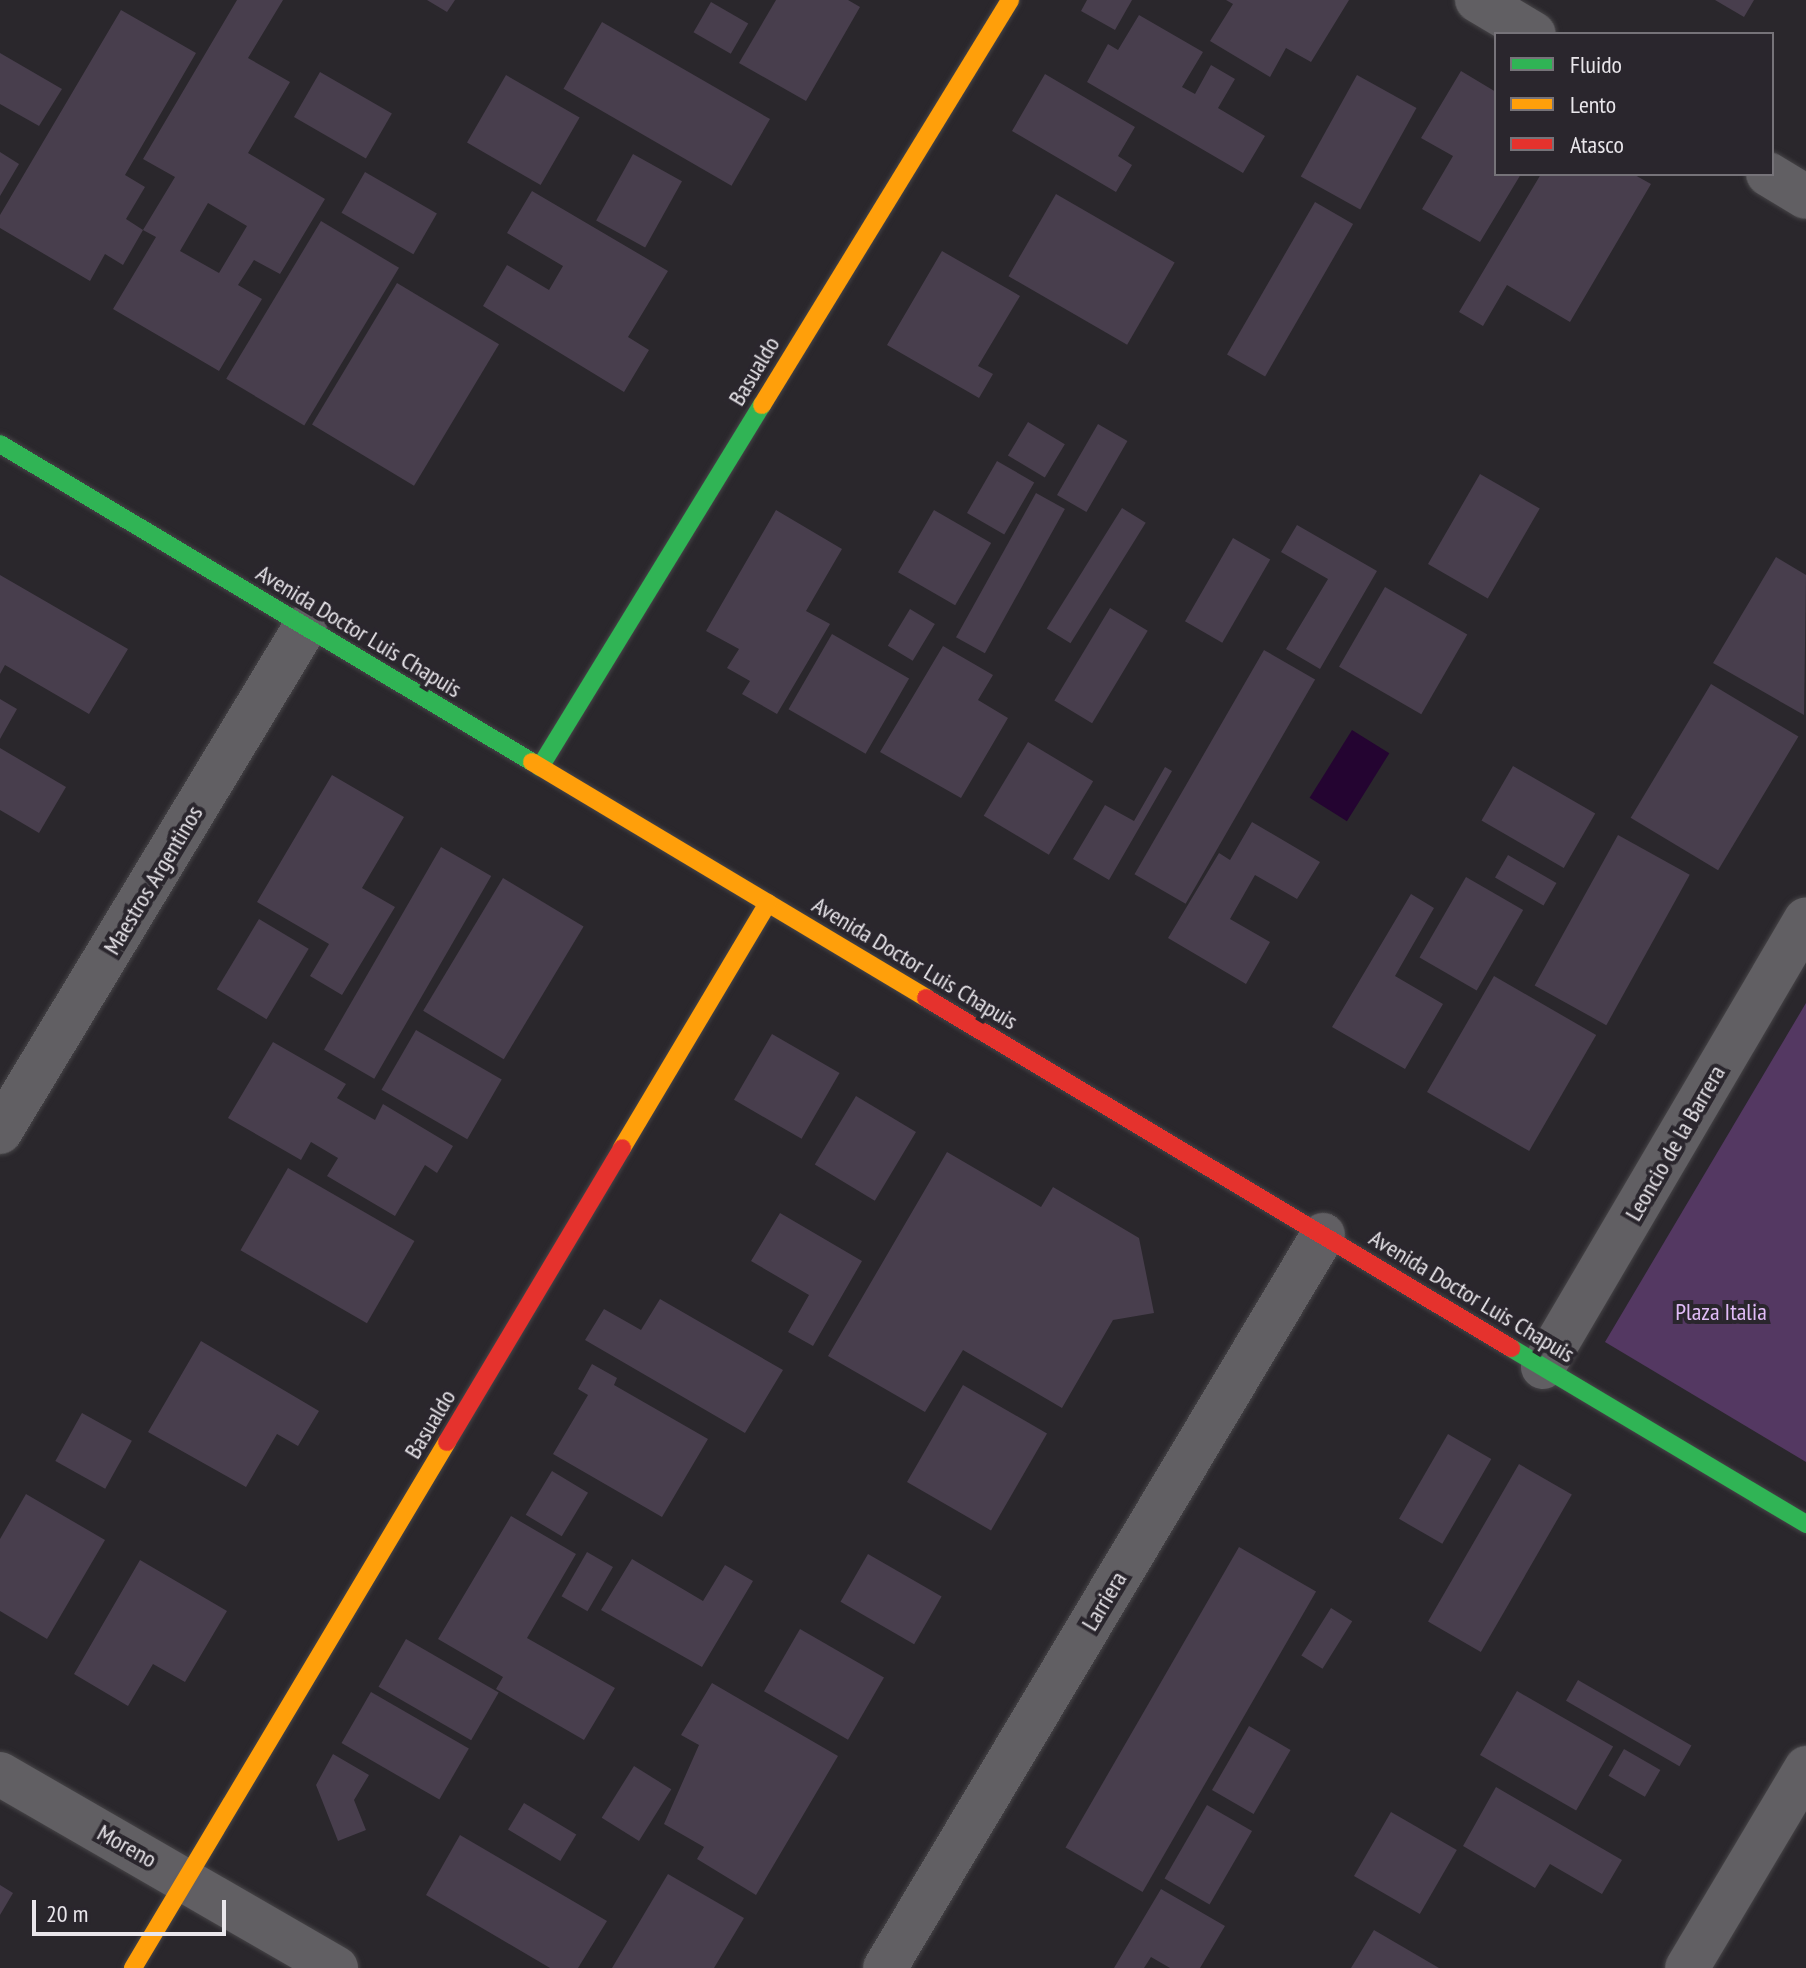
<!DOCTYPE html>
<style>
body{margin:0}
#map{position:relative;width:1806px;height:1968px;overflow:hidden;background:#2a272c;font-family:"PT Sans Narrow",sans-serif}
div>[style]{position:absolute}
[style*='--x']{left:calc(var(--x)*1px);top:calc(var(--y)*1px);width:calc(var(--w)*1px);rotate:calc(var(--a)*1deg)}
.green>*{inset:0;background:#543862}
.water>*{inset:0;background:#240431;transform-origin:0 0}
.building>*{inset:0;background:#483e4d;transform-origin:0 0}
.roads{filter:drop-shadow(0 0 2px #464447) drop-shadow(0 0 2px #464447)}
.street>*{height:44px;margin:-22px;padding:0 22px;transform-origin:22px;border-radius:22px;background:#615f63}
.fast>*{height:18px;margin:-9px;padding:0 9px;transform-origin:9px;border-radius:9px;background:#30b455}
.slow>*{height:18px;margin:-9px;padding:0 9px;transform-origin:9px;border-radius:9px;background:#ff9f0a}
.jam>*{height:18px;margin:-9px;padding:0 9px;transform-origin:9px;border-radius:9px;background:#e5322d}
span{translate:-50% -50%;white-space:nowrap;text-align:center;line-height:1.15;-webkit-text-stroke:8px #2a262d;paint-order:stroke}
.street-label{font-size:24px;color:#e9e6eb}
.park-label{font-size:24px;color:#e1bcf7}
.legend{position:absolute;left:1494px;top:32px;width:280px;height:144px;box-sizing:border-box;background:#2a262d;border:2px solid #767379;margin:0;padding:10px 14px;list-style:none;font-size:24px;color:#e9e6eb}
.legend li{display:flex;align-items:center;gap:16px;height:40px}
.legend b{width:40px;border:2px solid #767379}
.scale{position:absolute;left:32px;top:1900px;width:194px;height:36px;box-sizing:border-box;border:4px solid #e9e6eb;border-top:0;padding-left:10px;font-size:24px;line-height:28px;white-space:nowrap;color:#e9e6eb;-webkit-text-stroke:6px #2a262d;paint-order:stroke}
</style>
<div id="map">
<div class="green">
<div style="clip-path:polygon(1806px 1003px,1806px 1462px,1605px 1342px)"></div>
</div>
<div class="water">
<div style="left:1352px;top:730px;width:44px;height:80px;rotate:32deg"></div>
</div>
<div class="building">
<div style="clip-path:polygon(evenodd,237px 0,283px 0,248px 58px,290px 82px,248px 153px,325px 199px,280px 274px,254px 260px,238px 285px,262px 299px,219px 371px,113px 309px,156px 237px,143px 230px,175px 177px,143px 159px,237px 0,208px 203px,247px 226px,219px 273px,180px 251px,208px 203px)"></div>
<div style="clip-path:polygon(427px 0,455px 0,447px 12px)"></div>
<div style="clip-path:polygon(776px 0,848px 0,860px 7px,806px 101px,739px 63px)"></div>
<div style="clip-path:polygon(1087px 0,1132px 0,1115px 30px,1081px 11px)"></div>
<div style="clip-path:polygon(1226px 0,1349px 0,1311px 62px,1286px 48px,1270px 77px,1210px 41px,1233px 4px)"></div>
<div style="clip-path:polygon(1715px 0,1754px 0,1744px 17px)"></div>
<div style="left:711px;top:2px;width:43px;height:35px;rotate:30deg"></div>
<div style="clip-path:polygon(121px 10px,196px 53px,125px 175px,145px 187px,126px 219px,143px 230px,123px 265px,105px 254px,90px 281px,0 228px,0 215px)"></div>
<div style="clip-path:polygon(1139px 15px,1203px 52px,1182px 87px,1195px 94px,1211px 65px,1235px 79px,1218px 108px,1265px 136px,1243px 173px,1087px 82px,1108px 44px,1118px 50px)"></div>
<div style="left:602px;top:22px;width:194px;height:77px;rotate:30deg"></div>
<div style="clip-path:polygon(0 53px,62px 89px,39px 126px,0 104px)"></div>
<div style="clip-path:polygon(1461px 71px,1496px 92px,1496px 174px,1521px 174px,1480px 242px,1422px 209px,1453px 156px,1421px 138px)"></div>
<div style="left:320px;top:72px;width:83px;height:52px;rotate:30deg"></div>
<div style="clip-path:polygon(1045px 74px,1135px 127px,1118px 156px,1132px 165px,1116px 192px,1012px 131px)"></div>
<div style="left:506px;top:75px;width:85px;height:78px;rotate:30deg"></div>
<div style="left:1357px;top:75px;width:68px;height:116px;rotate:29deg"></div>
<div style="clip-path:polygon(0 152px,19px 164px,0 196px)"></div>
<div style="left:633px;top:154px;width:56px;height:76px;rotate:29deg"></div>
<div style="left:365px;top:172px;width:83px;height:47px;rotate:30deg"></div>
<div style="clip-path:polygon(1541px 174px,1633px 174px,1651px 184px,1570px 322px,1507px 285px,1483px 326px,1459px 312px)"></div>
<div style="clip-path:polygon(532px 191px,668px 271px,628px 337px,649px 350px,624px 392px,483px 306px,507px 265px,549px 290px,563px 266px,507px 233px)"></div>
<div style="left:1056px;top:194px;width:137px;height:95px;rotate:30deg"></div>
<div style="left:1315px;top:202px;width:44px;height:176px;rotate:30deg"></div>
<div style="left:321px;top:221px;width:91px;height:184px;rotate:31deg"></div>
<div style="clip-path:polygon(942px 251px,1020px 296px,978px 366px,993px 374px,979px 398px,887px 345px)"></div>
<div style="left:397px;top:283px;width:119px;height:165px;rotate:31deg"></div>
<div style="left:1028px;top:422px;width:43px;height:39px;rotate:31deg"></div>
<div style="left:1098px;top:424px;width:34px;height:82px;rotate:30deg"></div>
<div style="left:997px;top:461px;width:43px;height:60px;rotate:30deg"></div>
<div style="left:1480px;top:474px;width:69px;height:104px;rotate:30deg"></div>
<div style="left:1036px;top:493px;width:33px;height:165px;rotate:29deg"></div>
<div style="left:1122px;top:508px;width:28px;height:142px;rotate:32deg"></div>
<div style="clip-path:polygon(776px 510px,842px 549px,806px 611px,830px 624px,777px 714px,742px 694px,750px 681px,727px 668px,739px 649px,706px 631px)"></div>
<div style="left:934px;top:510px;width:66px;height:72px;rotate:30deg"></div>
<div style="clip-path:polygon(1297px 525px,1377px 571px,1320px 669px,1286px 649px,1328px 579px,1281px 552px)"></div>
<div style="left:1233px;top:538px;width:43px;height:96px;rotate:30deg"></div>
<div style="clip-path:polygon(1776px 557px,1806px 575px,1804px 715px,1713px 663px)"></div>
<div style="clip-path:polygon(0 575px,128px 649px,89px 714px,5px 665px,0 674px)"></div>
<div style="left:1385px;top:587px;width:95px;height:92px;rotate:30deg"></div>
<div style="left:1110px;top:608px;width:44px;height:108px;rotate:31deg"></div>
<div style="left:910px;top:609px;width:29px;height:43px;rotate:31deg"></div>
<div style="left:832px;top:634px;width:89px;height:87px;rotate:30deg"></div>
<div style="clip-path:polygon(943px 646px,993px 675px,978px 700px,1008px 718px,961px 798px,880px 752px)"></div>
<div style="left:1264px;top:650px;width:59px;height:259px;rotate:30deg"></div>
<div style="left:1711px;top:684px;width:102px;height:156px;rotate:31deg"></div>
<div style="clip-path:polygon(0 699px,17px 709px,0 739px)"></div>
<div style="left:1028px;top:742px;width:76px;height:86px;rotate:31deg"></div>
<div style="clip-path:polygon(0 748px,66px 787px,39px 833px,0 810px)"></div>
<div style="left:1513px;top:766px;width:95px;height:63px;rotate:30deg"></div>
<div style="clip-path:polygon(1165px 767px,1172px 771px,1109px 880px,1073px 859px,1105px 805px,1134px 821px)"></div>
<div style="clip-path:polygon(332px 775px,404px 817px,362px 888px,395px 907px,342px 995px,310px 976px,329px 944px,257px 902px)"></div>
<div style="clip-path:polygon(1252px 822px,1320px 862px,1297px 899px,1255px 875px,1230px 919px,1270px 942px,1246px 984px,1168px 938px,1219px 853px,1230px 860px)"></div>
<div style="left:1618px;top:835px;width:82px;height:172px;rotate:29deg"></div>
<div style="left:441px;top:847px;width:58px;height:234px;rotate:30deg"></div>
<div style="left:1508px;top:855px;width:56px;height:26px;rotate:30deg"></div>
<div style="left:1466px;top:877px;width:66px;height:93px;rotate:30deg"></div>
<div style="left:503px;top:878px;width:94px;height:155px;rotate:31deg"></div>
<div style="clip-path:polygon(1411px 894px,1434px 908px,1395px 976px,1443px 1004px,1405px 1069px,1332px 1027px)"></div>
<div style="left:259px;top:919px;width:58px;height:82px;rotate:31deg"></div>
<div style="left:1494px;top:976px;width:118px;height:134px;rotate:30deg"></div>
<div style="left:416px;top:1030px;width:99px;height:69px;rotate:30deg"></div>
<div style="left:772px;top:1034px;width:78px;height:76px;rotate:30deg"></div>
<div style="clip-path:polygon(273px 1042px,346px 1084px,337px 1098px,375px 1120px,383px 1104px,453px 1146px,437px 1173px,425px 1165px,395px 1216px,327px 1176px,338px 1158px,311px 1142px,301px 1160px,228px 1118px)"></div>
<div style="left:856px;top:1096px;width:70px;height:80px;rotate:31deg"></div>
<div style="clip-path:polygon(947px 1152px,1041px 1207px,1053px 1187px,1139px 1238px,1154px 1313px,1113px 1320px,1062px 1408px,963px 1350px,925px 1412px,828px 1356px)"></div>
<div style="left:288px;top:1168px;width:146px;height:95px;rotate:30deg"></div>
<div style="clip-path:polygon(780px 1213px,862px 1261px,813px 1346px,788px 1332px,809px 1295px,751px 1261px)"></div>
<div style="clip-path:polygon(660px 1299px,783px 1370px,745px 1433px,585px 1340px,604px 1309px,641px 1330px)"></div>
<div style="clip-path:polygon(201px 1341px,319px 1411px,298px 1446px,277px 1434px,246px 1487px,148px 1432px)"></div>
<div style="clip-path:polygon(592px 1364px,617px 1378px,614px 1385px,708px 1439px,662px 1517px,553px 1454px,588px 1395px,578px 1389px)"></div>
<div style="left:963px;top:1385px;width:97px;height:112px;rotate:30deg"></div>
<div style="left:82px;top:1413px;width:57px;height:55px;rotate:29deg"></div>
<div style="left:1448px;top:1434px;width:50px;height:98px;rotate:30deg"></div>
<div style="left:1519px;top:1464px;width:61px;height:182px;rotate:30deg"></div>
<div style="left:552px;top:1471px;width:42px;height:51px;rotate:31deg"></div>
<div style="clip-path:polygon(26px 1494px,105px 1540px,47px 1639px,0 1611px,0 1539px)"></div>
<div style="clip-path:polygon(511px 1516px,576px 1554px,527px 1638px,615px 1688px,584px 1740px,496px 1689px,503px 1677px,438px 1639px)"></div>
<div style="left:1239px;top:1547px;width:89px;height:347px;rotate:30deg"></div>
<div style="left:587px;top:1552px;width:30px;height:51px;rotate:30deg"></div>
<div style="left:868px;top:1554px;width:85px;height:55px;rotate:30deg"></div>
<div style="clip-path:polygon(632px 1559px,703px 1601px,725px 1565px,753px 1581px,702px 1667px,601px 1610px)"></div>
<div style="clip-path:polygon(140px 1560px,227px 1611px,185px 1682px,153px 1664px,128px 1706px,74px 1674px)"></div>
<div style="left:1331px;top:1608px;width:25px;height:56px;rotate:32deg"></div>
<div style="left:800px;top:1629px;width:97px;height:72px;rotate:30deg"></div>
<div style="left:406px;top:1639px;width:107px;height:55px;rotate:30deg"></div>
<div style="left:1578px;top:1680px;width:131px;height:24px;rotate:30deg"></div>
<div style="clip-path:polygon(712px 1683px,838px 1756px,756px 1895px,697px 1859px,704px 1847px,664px 1824px,699px 1745px,681px 1735px)"></div>
<div style="left:1517px;top:1691px;width:111px;height:74px;rotate:30deg"></div>
<div style="left:371px;top:1692px;width:113px;height:59px;rotate:30deg"></div>
<div style="left:1249px;top:1726px;width:48px;height:74px;rotate:30deg"></div>
<div style="left:1624px;top:1749px;width:42px;height:31px;rotate:30deg"></div>
<div style="clip-path:polygon(333px 1754px,369px 1775px,354px 1800px,366px 1830px,338px 1841px,316px 1785px)"></div>
<div style="left:634px;top:1766px;width:44px;height:61px;rotate:32deg"></div>
<div style="clip-path:polygon(1496px 1787px,1622px 1860px,1602px 1894px,1550px 1864px,1535px 1888px,1463px 1846px)"></div>
<div style="left:524px;top:1803px;width:61px;height:31px;rotate:31deg"></div>
<div style="left:1207px;top:1805px;width:52px;height:85px;rotate:30deg"></div>
<div style="left:1391px;top:1812px;width:76px;height:74px;rotate:30deg"></div>
<div style="clip-path:polygon(460px 1835px,607px 1921px,578px 1968px,550px 1968px,426px 1895px)"></div>
<div style="clip-path:polygon(668px 1874px,744px 1918px,714px 1968px,612px 1968px)"></div>
<div style="clip-path:polygon(0 1885px,13px 1893px,0 1915px)"></div>
<div style="clip-path:polygon(1161px 1889px,1225px 1926px,1200px 1968px,1170px 1968px,1151px 1957px,1144px 1968px,1114px 1968px)"></div>
<div style="clip-path:polygon(1374px 1930px,1439px 1968px,1351px 1968px)"></div>
</div>
<div class="roads">
<div class="street">
<div style="--x:1477;--y:0;--w:66;--a:30.8"></div>
<div style="--x:1768;--y:174;--w:44;--a:31.2"></div>
<div style="--x:0;--y:1132;--w:590;--a:-58.87"></div>
<div style="--x:1543;--y:1367;--w:519;--a:-59.58"></div>
<div style="--x:0;--y:1774;--w:388;--a:30"></div>
<div style="--x:885;--y:1968;--w:854;--a:-59.14"></div>
<div style="--x:1687;--y:1968;--w:233;--a:-59.2"></div>
</div>
<div class="fast">
<div style="--x:0;--y:444;--w:620;--a:30.87"></div>
<div style="--x:540;--y:767;--w:425;--a:-58.5"></div>
<div style="--x:1511;--y:1348;--w:344;--a:30.8"></div>
</div>
<div class="slow">
<div style="--x:762;--y:405;--w:475;--a:-58.5"></div>
<div style="--x:532;--y:762;--w:459;--a:30.9"></div>
<div style="--x:622;--y:1148;--w:285;--a:-59.2"></div>
<div style="--x:133;--y:1968;--w:613;--a:-59.16"></div>
</div>
<div class="jam">
<div style="--x:926;--y:998;--w:682;--a:30.89"></div>
<div style="--x:447;--y:1442;--w:342;--a:-59.2"></div>
</div>
</div>
<div class="street-label">
<span style="left:754px;top:371px;rotate:-59deg">Basualdo</span>
<span style="left:359px;top:631px;rotate:31deg">Avenida Doctor Luis Chapuis</span>
<span style="left:153px;top:880px;rotate:-59deg">Maestros Argentinos</span>
<span style="left:915px;top:963px;rotate:31deg">Avenida Doctor Luis Chapuis</span>
<span style="left:1675px;top:1143px;rotate:-60deg">Leoncio de la Barrera</span>
<span style="left:1472px;top:1296px;rotate:31deg">Avenida Doctor Luis Chapuis</span>
<span style="left:430px;top:1424px;rotate:-59deg">Basualdo</span>
<span style="left:1104px;top:1601px;rotate:-59deg">Larriera</span>
<span style="left:127px;top:1846px;rotate:29deg">Moreno</span>
</div>
<div class="park-label">
<span style="left:1721px;top:1312px">Plaza Italia</span>
</div>
<ul class="legend">
<li><b style="height:10px;background:#30b455"></b>Fluido</li>
<li><b style="height:10px;background:#ff9f0a"></b>Lento</li>
<li><b style="height:10px;background:#e5322d"></b>Atasco</li>
</ul>
<div class="scale">20 m</div>
</div>
